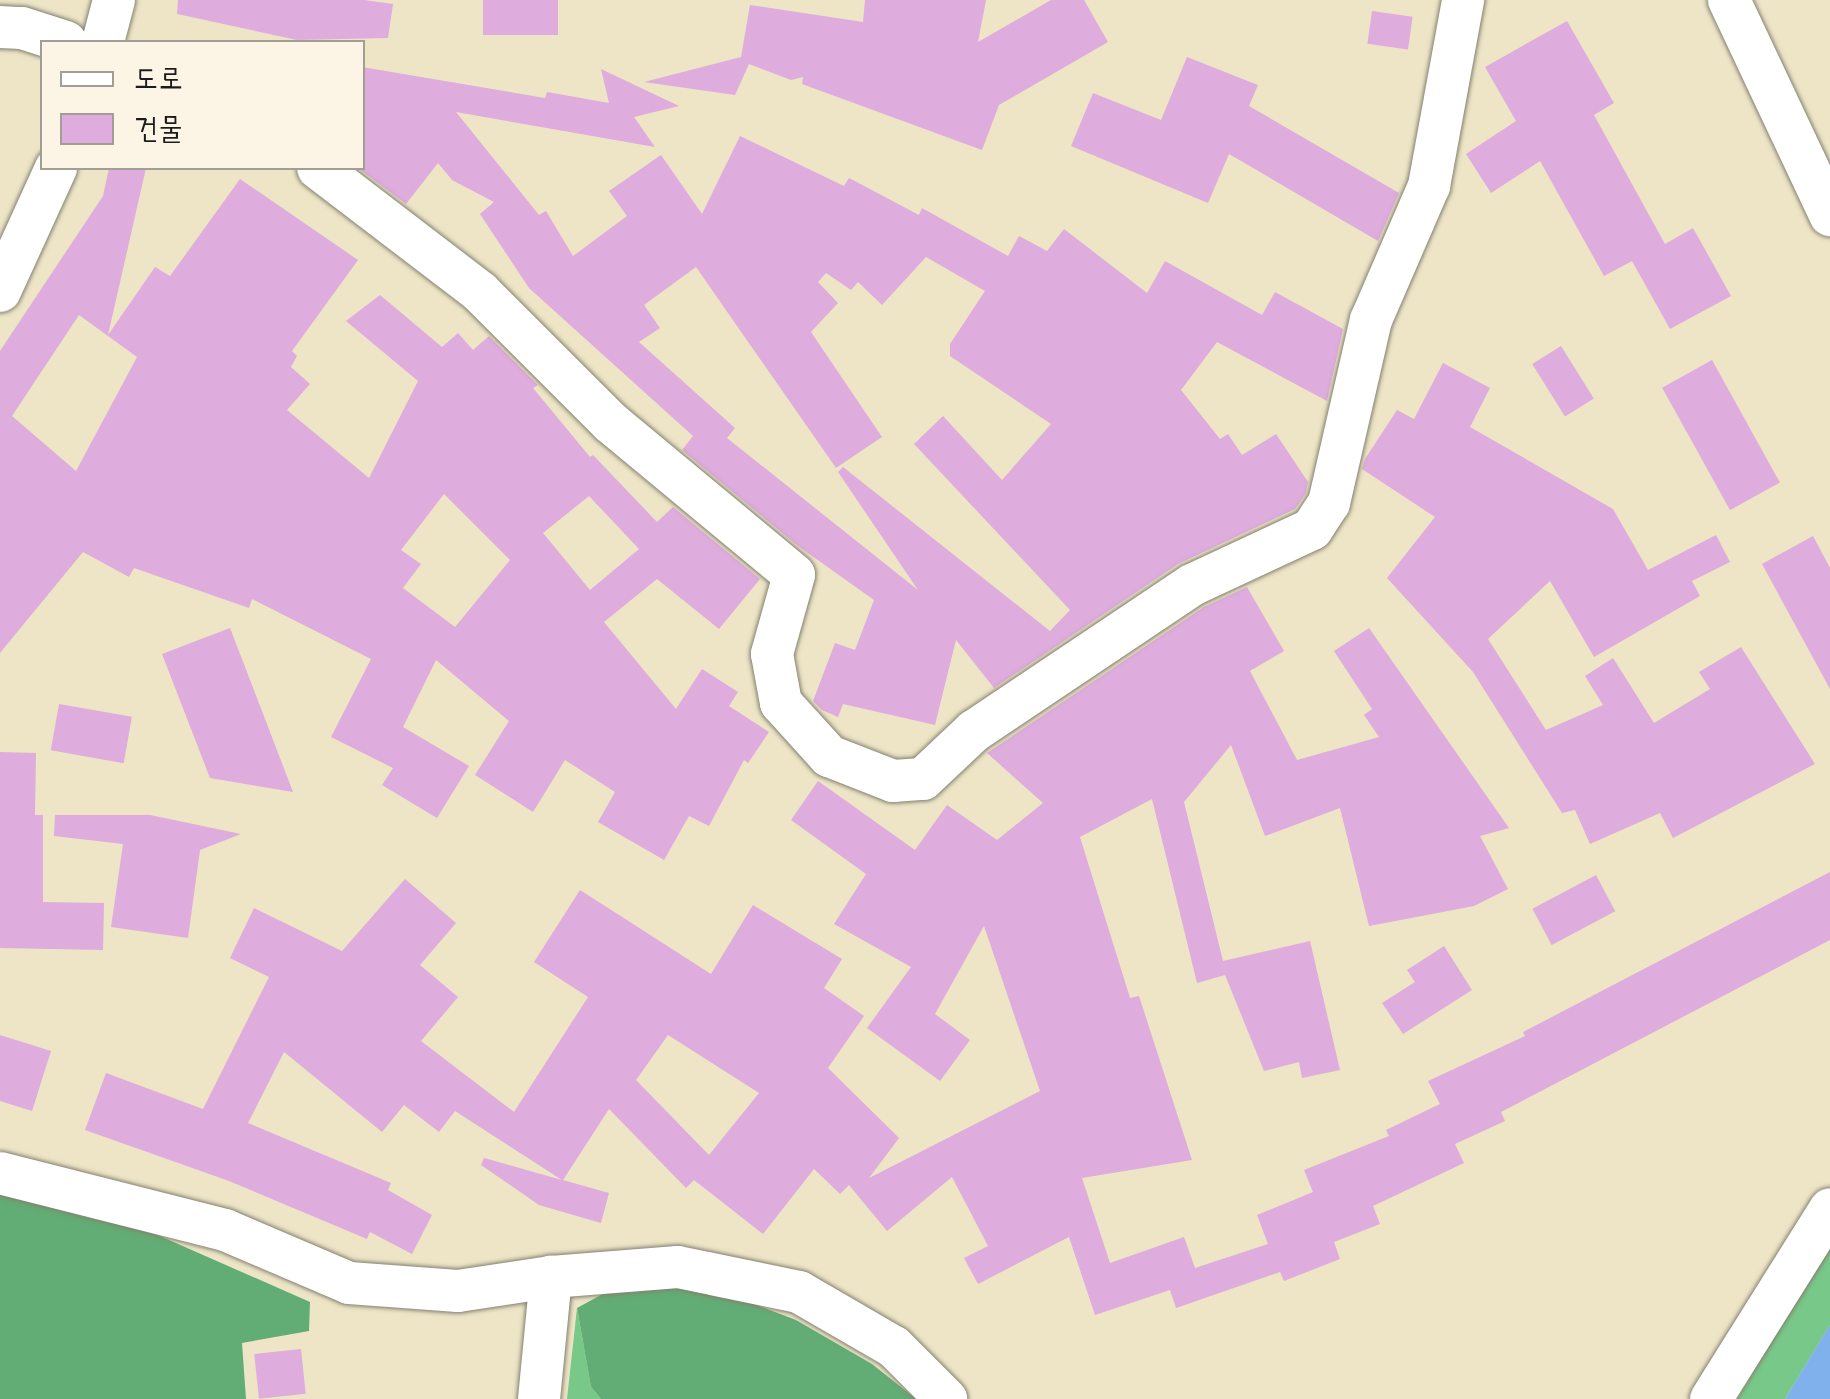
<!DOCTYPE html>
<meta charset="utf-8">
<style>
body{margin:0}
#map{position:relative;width:1830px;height:1399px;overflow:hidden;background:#ede5c6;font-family:"Balsamiq Sans","Poor Story",sans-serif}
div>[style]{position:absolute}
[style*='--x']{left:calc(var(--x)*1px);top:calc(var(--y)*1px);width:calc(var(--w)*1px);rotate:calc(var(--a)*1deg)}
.green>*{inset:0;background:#78c889}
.forest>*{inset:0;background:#62ac75}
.water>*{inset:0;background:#80b1ec}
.building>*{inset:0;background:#deacdd;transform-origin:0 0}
.roads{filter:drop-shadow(0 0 2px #848071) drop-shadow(0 0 2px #848071)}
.minor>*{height:42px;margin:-21px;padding:0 21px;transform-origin:21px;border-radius:21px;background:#fff}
span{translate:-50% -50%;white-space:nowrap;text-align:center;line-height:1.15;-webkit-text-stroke:8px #fcf5e5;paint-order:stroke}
.legend{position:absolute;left:40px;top:40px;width:325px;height:130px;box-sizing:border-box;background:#fcf5e5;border:2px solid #a29e95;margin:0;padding:12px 18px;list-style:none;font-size:30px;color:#1c1c1c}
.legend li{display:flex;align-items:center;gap:20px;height:50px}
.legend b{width:50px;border:2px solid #a29e95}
</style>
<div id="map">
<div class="green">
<div style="clip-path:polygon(1830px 1245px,1830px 1325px,1785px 1399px,1737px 1399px)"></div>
<div style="clip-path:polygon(577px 1308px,591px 1387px,601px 1399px,567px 1399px)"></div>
</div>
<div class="forest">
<div style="clip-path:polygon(0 1190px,144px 1229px,310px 1302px,309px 1331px,242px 1343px,246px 1399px,0 1399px)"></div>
<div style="clip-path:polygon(668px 1286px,733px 1296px,796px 1320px,872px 1364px,916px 1399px,601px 1399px,591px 1387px,577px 1308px,610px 1290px)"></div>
</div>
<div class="water">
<div style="clip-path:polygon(1830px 1325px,1830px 1399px,1785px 1399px,1828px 1328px)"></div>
</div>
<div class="building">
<div style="clip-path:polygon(178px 0,364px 0,393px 4px,388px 38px,297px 40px,177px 14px)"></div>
<div style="left:483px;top:0;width:75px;height:35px"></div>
<div style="clip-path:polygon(865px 0,986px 0,978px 42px,1051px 0,1084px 0,1108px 42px,999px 105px,982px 150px,802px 84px,803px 77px,791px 80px,749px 64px,735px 95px,644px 82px,741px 57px,750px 5px,863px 22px)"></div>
<div style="left:1372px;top:11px;width:41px;height:33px;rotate:8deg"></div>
<div style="clip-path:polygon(1567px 21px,1614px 103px,1594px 115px,1665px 244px,1693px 228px,1731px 296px,1670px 329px,1632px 261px,1604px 276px,1540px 161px,1491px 193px,1466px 154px,1516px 121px,1485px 67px)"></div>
<div style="clip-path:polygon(1187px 57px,1258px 85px,1249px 106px,1399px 193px,1378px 241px,1229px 154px,1208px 203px,1071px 146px,1093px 93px,1161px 120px)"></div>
<div style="clip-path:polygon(evenodd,362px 67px,545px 98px,547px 92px,609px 103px,601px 69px,679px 106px,634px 117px,655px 147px,456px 112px,539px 215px,546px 211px,573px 256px,627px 216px,609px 191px,661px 155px,702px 214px,740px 136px,844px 186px,849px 178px,919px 215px,922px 208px,1008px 256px,1019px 236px,1047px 251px,1064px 229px,1147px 293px,1165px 261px,1262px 315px,1275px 292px,1343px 329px,1327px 401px,1217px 342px,1181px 390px,1220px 439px,1228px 434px,1242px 455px,1276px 434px,1308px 482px,1306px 493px,1295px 509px,1178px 564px,994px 688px,956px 640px,935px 725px,843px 704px,838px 717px,822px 710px,813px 701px,835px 643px,855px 650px,874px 600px,798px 546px,682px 450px,693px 436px,529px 288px,480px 214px,494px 202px,452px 180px,438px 163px,406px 204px,358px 168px,362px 168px,362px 67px,926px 257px,985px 291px,950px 344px,950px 356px,1051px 424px,1002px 480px,943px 416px,914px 444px,1070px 610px,1050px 631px,843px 467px,838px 472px,918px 590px,727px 438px,735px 428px,639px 342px,660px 328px,644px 305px,696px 267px,836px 468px,882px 437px,811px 332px,838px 303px,818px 282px,826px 273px,851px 290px,858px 282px,882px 305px,926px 257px)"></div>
<div style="clip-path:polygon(evenodd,109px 168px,146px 168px,108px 335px,155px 267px,170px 276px,240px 179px,358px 260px,292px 351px,297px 356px,291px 367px,310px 384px,287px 410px,369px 478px,418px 381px,346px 321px,380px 295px,442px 347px,458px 333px,473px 350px,489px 336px,538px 385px,533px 388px,590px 457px,593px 455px,657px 522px,673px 507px,760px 579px,719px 629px,657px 579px,604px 622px,676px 709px,702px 669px,738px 692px,729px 706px,769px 732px,748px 763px,744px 760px,709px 826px,689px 816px,664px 860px,598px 822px,615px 792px,565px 760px,533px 812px,475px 775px,509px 721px,436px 660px,403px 727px,469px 766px,437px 818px,382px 785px,393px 768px,331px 737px,371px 659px,252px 599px,249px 608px,134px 568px,129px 577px,83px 552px,0 653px,0 351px,103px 196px,109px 168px,79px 315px,137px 357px,76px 471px,12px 416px,79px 315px,109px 168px,444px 494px,510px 560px,455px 627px,403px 588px,421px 564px,401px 550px,444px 494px,109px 168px,589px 496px,639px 549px,590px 590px,543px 533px,589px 496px)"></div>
<div style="left:1561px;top:346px;width:62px;height:34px;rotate:58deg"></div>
<div style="left:1712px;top:360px;width:140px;height:57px;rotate:61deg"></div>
<div style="clip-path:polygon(1443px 363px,1490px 388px,1470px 427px,1613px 509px,1648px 570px,1716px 535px,1730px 562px,1692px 581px,1700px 596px,1594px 657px,1550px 581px,1488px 639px,1546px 730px,1603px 705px,1585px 676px,1613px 658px,1654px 723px,1710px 689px,1699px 672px,1741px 647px,1815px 764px,1673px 838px,1660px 813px,1590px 844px,1575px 810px,1562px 813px,1473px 672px,1387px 578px,1435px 517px,1362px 469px,1365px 459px,1397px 410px,1414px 419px)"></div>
<div style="clip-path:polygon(1813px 536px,1830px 568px,1830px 689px,1762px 564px)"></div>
<div style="clip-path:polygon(evenodd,1247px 587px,1284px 651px,1250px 671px,1297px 760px,1379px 737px,1364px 715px,1372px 709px,1334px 651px,1369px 628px,1509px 828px,1480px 836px,1508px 889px,1474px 906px,1369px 926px,1340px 808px,1265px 836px,1231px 745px,1184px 802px,1223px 961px,1310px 941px,1340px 1070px,1302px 1078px,1299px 1062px,1264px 1071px,1225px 975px,1197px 983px,1152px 799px,1080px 837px,1130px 998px,1139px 996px,1192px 1160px,1082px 1178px,1110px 1263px,1184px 1237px,1195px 1268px,1268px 1244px,1257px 1215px,1313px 1192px,1304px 1170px,1389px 1136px,1386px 1130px,1440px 1104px,1428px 1081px,1525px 1036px,1523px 1032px,1830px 872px,1830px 940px,1501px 1112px,1505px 1121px,1455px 1144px,1464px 1163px,1373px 1206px,1380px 1224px,1334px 1242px,1340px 1259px,1284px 1281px,1280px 1272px,1176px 1308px,1170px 1290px,1095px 1315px,1069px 1237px,978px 1284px,964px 1258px,988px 1246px,952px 1177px,887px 1231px,849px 1185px,840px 1194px,814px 1169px,763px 1234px,694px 1180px,686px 1188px,609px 1109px,563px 1180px,609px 1193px,601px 1223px,539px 1205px,481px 1165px,484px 1158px,562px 1180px,455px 1111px,439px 1132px,404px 1105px,382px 1132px,284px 1052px,248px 1123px,391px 1183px,388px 1190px,432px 1215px,412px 1254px,370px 1232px,367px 1239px,229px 1181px,85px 1130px,106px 1073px,203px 1109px,269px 977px,230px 958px,254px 908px,342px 951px,405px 879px,456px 923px,420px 965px,458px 997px,421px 1041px,514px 1112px,588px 997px,534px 962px,580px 890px,711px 974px,753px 905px,842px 959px,824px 988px,864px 1016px,828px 1068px,899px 1138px,869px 1178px,1040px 1091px,984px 926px,935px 1014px,970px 1040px,940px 1081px,867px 1028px,911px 967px,834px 924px,866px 874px,791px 820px,818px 781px,915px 850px,947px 805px,997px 840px,1043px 803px,987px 753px,1204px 607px,1247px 587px,668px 1035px,759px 1093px,709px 1155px,636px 1080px,668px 1035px)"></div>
<div style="clip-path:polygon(230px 628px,252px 685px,293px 792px,210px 778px,162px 654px)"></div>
<div style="left:59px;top:704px;width:74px;height:47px;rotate:10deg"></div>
<div style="clip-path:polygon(0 752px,36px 753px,35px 815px,43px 815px,43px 902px,104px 903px,103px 950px,0 948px)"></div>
<div style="clip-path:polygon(55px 815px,150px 815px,241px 834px,200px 850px,188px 938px,111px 927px,123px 844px,54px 836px)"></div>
<div style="left:1596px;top:875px;width:41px;height:72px;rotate:62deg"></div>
<div style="clip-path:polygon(1444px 946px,1472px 990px,1403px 1034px,1382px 1003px,1415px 982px,1407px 970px)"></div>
<div style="clip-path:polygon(0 1035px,51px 1051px,32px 1111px,0 1101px)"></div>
<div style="left:301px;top:1349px;width:45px;height:47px;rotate:84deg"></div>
</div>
<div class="roads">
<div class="minor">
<div style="--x:1729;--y:0;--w:238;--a:64.8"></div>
<div style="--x:0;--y:27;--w:22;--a:3"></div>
<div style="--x:22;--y:28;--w:46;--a:17.7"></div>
<div style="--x:103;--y:42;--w:43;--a:-75.3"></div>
<div style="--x:318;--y:168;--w:204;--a:37.4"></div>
<div style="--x:480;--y:292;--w:184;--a:45"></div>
<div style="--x:610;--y:422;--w:239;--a:39.7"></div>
<div style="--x:794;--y:575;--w:82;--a:105.6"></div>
<div style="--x:772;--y:654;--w:50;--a:79.6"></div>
<div style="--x:781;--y:703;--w:72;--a:47.8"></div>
<div style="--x:829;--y:756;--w:69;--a:21.3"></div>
<div style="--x:893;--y:781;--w:30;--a:-4"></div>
<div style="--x:923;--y:779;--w:70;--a:-43.3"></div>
<div style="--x:974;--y:731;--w:262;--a:-33.8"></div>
<div style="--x:1192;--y:585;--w:132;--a:-25"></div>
<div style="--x:1312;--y:529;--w:31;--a:-57"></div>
<div style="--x:1329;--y:503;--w:188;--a:-77.1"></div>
<div style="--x:1371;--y:320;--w:146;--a:-66.6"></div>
<div style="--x:1429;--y:186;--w:189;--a:-79.6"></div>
<div style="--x:0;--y:291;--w:135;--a:-65.5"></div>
<div style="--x:0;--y:1173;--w:232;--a:14.2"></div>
<div style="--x:225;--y:1230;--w:135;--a:23.1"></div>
<div style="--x:349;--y:1283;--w:109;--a:4.2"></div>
<div style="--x:458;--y:1291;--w:94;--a:-8.6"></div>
<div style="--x:551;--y:1277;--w:127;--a:-4.5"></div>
<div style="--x:678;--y:1267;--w:124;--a:11.7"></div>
<div style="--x:799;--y:1292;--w:110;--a:30.1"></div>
<div style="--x:894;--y:1347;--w:74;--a:45"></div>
<div style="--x:539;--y:1399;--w:123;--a:-84.4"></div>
<div style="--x:1711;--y:1399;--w:224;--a:-57.9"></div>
</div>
</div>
<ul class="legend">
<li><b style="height:12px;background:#fff"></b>도로</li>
<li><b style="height:28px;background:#deacdd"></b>건물</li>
</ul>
</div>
